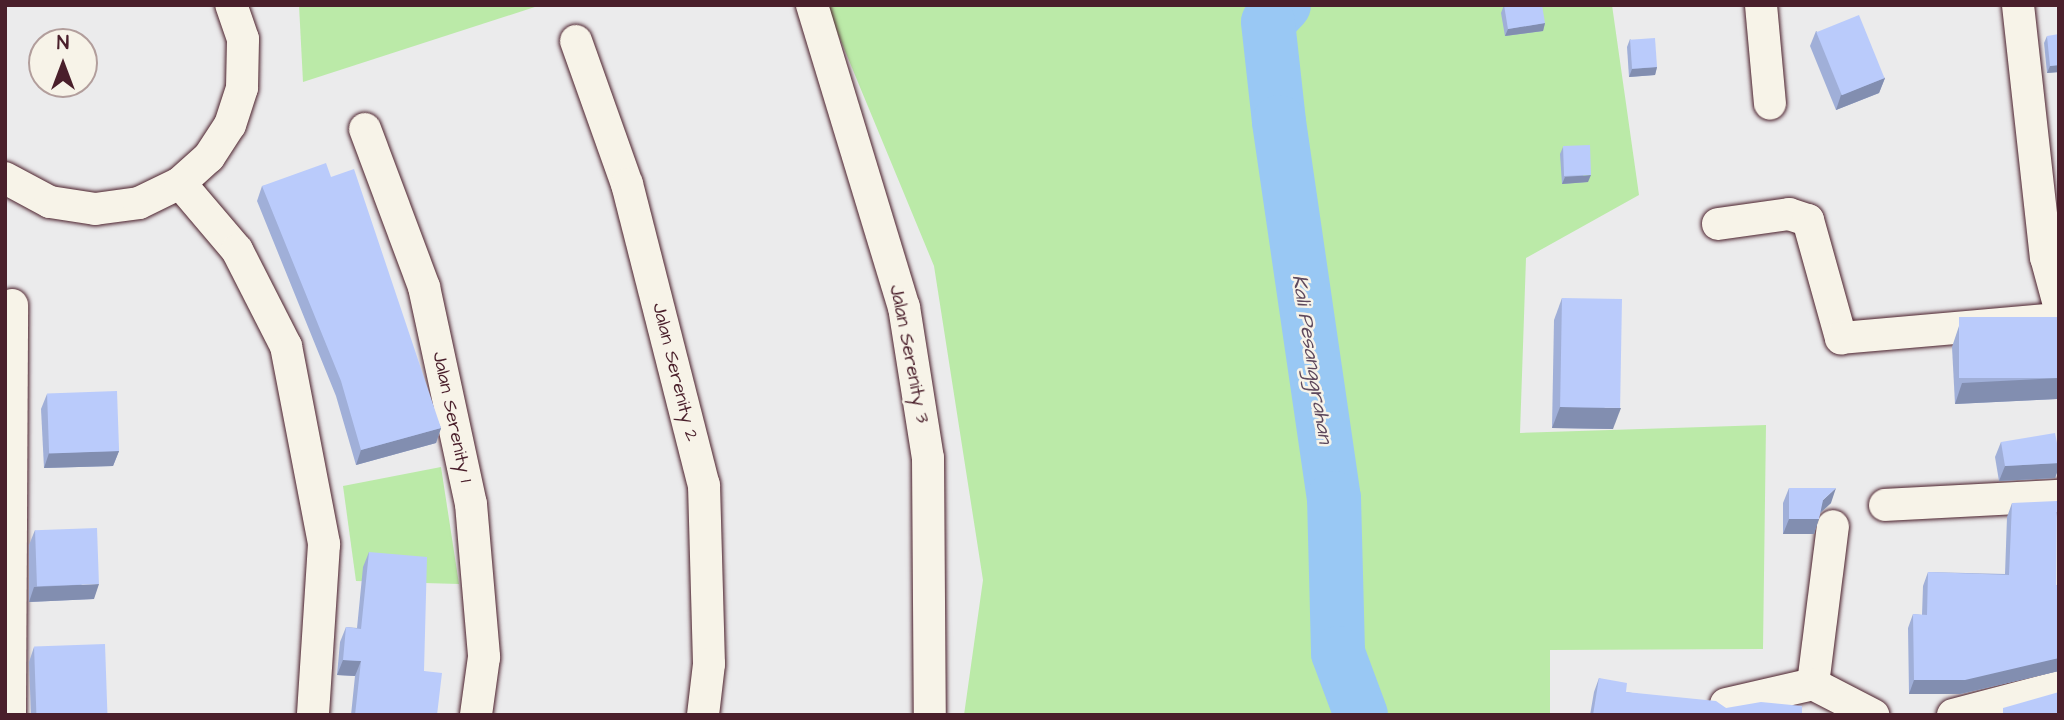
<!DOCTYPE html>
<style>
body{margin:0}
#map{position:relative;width:2064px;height:720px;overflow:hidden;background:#ebebec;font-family:"Architects Daughter",sans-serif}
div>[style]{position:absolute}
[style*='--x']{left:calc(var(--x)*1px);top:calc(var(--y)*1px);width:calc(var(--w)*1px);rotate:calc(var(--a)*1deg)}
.green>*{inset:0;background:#bbeaa8}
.river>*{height:54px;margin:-27px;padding:0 27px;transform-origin:27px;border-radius:27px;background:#99c8f4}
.roads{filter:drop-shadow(0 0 2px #4a1f2b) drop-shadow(0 0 2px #4a1f2b)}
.minor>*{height:32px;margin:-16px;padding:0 16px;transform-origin:16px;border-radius:16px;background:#f7f3e8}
.wall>*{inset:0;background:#a0afd8}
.shaded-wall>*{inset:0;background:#828eb0}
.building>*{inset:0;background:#bacbfb;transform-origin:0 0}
span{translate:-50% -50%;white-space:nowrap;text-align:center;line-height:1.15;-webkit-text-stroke:5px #f7f3e8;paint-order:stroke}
.street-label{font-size:19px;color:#4a1f2b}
.water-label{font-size:21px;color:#5e495d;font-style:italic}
.frame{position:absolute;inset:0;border:7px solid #4a1f2b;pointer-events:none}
.north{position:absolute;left:28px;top:28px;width:70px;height:70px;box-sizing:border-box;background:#f7f3e8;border:2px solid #b29e9c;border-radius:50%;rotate:0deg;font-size:19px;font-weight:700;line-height:28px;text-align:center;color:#4a1f2b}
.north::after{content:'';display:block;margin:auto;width:24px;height:32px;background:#4a1f2b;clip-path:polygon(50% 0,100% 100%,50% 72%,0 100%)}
</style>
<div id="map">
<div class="green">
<div style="clip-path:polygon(299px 5px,541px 5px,303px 82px)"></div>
<div style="clip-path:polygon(826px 5px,1612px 5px,1639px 195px,1526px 258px,1520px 433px,1766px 425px,1763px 649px,1550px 650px,1550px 715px,964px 715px,983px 580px,934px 266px)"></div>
<div style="clip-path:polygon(441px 467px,459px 584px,356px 581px,343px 486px)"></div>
</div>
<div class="river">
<div style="--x:1284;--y:5;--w:23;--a:133"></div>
<div style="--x:1268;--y:22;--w:101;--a:83.7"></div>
<div style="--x:1279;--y:122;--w:380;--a:81.7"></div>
<div style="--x:1334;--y:498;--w:155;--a:88.5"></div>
<div style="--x:1338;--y:653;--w:66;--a:69.6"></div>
</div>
<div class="roads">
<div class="minor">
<div style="--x:812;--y:5;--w:316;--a:73.1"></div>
<div style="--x:904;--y:307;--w:153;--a:81"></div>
<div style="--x:928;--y:458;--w:257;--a:89.6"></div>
<div style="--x:1761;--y:5;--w:99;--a:84.8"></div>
<div style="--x:2018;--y:5;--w:254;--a:83.7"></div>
<div style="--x:2046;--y:257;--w:50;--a:74.8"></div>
<div style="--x:576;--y:41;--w:152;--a:70.4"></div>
<div style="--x:627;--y:184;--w:311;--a:75.7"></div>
<div style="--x:704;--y:485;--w:179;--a:88.4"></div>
<div style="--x:709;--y:664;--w:51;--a:96.7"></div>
<div style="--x:365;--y:129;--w:169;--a:69.5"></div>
<div style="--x:424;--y:287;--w:222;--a:77.8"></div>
<div style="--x:471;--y:504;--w:154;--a:85.1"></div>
<div style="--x:484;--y:657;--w:59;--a:97.9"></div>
<div style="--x:5;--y:178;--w:51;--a:28.1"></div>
<div style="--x:50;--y:202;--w:46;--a:8.8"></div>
<div style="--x:95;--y:209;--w:44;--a:-7.8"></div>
<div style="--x:139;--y:203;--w:46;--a:-26"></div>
<div style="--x:180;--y:183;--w:39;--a:-42"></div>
<div style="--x:209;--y:157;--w:38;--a:-57"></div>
<div style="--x:230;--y:125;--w:39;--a:-72"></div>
<div style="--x:242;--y:88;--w:49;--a:-88.8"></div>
<div style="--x:243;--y:39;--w:36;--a:-109"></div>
<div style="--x:180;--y:183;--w:88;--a:49.6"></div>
<div style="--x:237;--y:250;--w:108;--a:63"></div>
<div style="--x:286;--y:346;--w:202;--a:79.1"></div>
<div style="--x:324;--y:544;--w:171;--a:93.7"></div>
<div style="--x:1718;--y:224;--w:72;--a:-8"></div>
<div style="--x:1789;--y:214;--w:20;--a:18"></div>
<div style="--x:1808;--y:220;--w:123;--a:74.4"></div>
<div style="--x:1841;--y:338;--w:219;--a:-5"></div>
<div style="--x:1885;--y:505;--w:174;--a:-3"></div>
<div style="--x:1813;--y:684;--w:159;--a:-82.8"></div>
<div style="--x:1726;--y:704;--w:89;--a:-12.9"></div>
<div style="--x:1813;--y:684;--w:68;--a:27.3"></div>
<div style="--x:10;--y:715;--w:410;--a:-89.7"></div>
<div style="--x:1953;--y:715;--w:110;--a:-14.8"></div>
</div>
</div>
<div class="wall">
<div style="clip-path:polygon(1504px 5px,1545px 23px,1543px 31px,1505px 36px,1501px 13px)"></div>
<div style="clip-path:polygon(1816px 31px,1885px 78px,1879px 93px,1836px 110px,1810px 46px)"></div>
<div style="clip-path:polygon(2047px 36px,2059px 72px,2047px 73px,2044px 43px)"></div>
<div style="clip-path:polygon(1630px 39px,1657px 67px,1655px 75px,1629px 77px,1627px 47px)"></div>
<div style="clip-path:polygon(1563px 147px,1588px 182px,1562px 184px,1560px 154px)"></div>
<div style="clip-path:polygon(331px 177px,441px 428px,436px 443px,356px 465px,336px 396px,257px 201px,262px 186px)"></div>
<div style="clip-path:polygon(1562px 298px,1613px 429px,1552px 428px,1554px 320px)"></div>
<div style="clip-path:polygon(2059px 317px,2059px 395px,2057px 399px,1955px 404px,1952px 347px,1959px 326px)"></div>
<div style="clip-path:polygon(47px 394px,119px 451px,113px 466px,44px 468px,41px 409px)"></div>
<div style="clip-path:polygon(2001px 442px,2059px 453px,2059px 467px,2055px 478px,1999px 481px,1995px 457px)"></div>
<div style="clip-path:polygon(1789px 488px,1831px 503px,1820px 513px,1814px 534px,1783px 534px,1783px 503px)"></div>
<div style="clip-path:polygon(2012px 503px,2056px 585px,2059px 586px,2059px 671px,1960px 694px,1909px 694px,1908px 628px,1913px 614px,1922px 615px,1923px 586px,1928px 572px,2005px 574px,2007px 517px)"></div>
<div style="clip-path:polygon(35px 530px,94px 599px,29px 602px,29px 545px)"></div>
<div style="clip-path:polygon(369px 552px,424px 671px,437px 715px,351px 715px,355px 676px,337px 675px,340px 642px,346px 627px,357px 628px,363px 567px)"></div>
<div style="clip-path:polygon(34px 647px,107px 715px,31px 715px,29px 662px)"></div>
<div style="clip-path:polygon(1599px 678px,1626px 692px,1726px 708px,1802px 715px,1590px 715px,1594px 692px)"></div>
</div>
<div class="shaded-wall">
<div style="clip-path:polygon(1545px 23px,1543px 31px,1505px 36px,1508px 29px)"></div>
<div style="clip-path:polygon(2059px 65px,2059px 72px,2047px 73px,2050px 66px)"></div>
<div style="clip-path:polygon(1657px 67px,1655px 75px,1629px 77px,1632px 69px)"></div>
<div style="clip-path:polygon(1885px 78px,1879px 93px,1836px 110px,1841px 95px)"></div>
<div style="clip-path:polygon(1591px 175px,1588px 182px,1562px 184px,1565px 177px)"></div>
<div style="clip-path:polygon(2059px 378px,2059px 395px,2057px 399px,1955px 404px,1962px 383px)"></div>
<div style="clip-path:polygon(1560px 407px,1621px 408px,1613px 429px,1552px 428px)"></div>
<div style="clip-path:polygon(441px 428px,436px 443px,356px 465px,361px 450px)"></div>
<div style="clip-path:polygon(119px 451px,113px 466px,44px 468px,49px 453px)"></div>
<div style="clip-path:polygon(2059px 463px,2059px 467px,2055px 478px,1999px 481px,2005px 466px)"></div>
<div style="clip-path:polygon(1836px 488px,1831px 503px,1818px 515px,1823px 500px)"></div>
<div style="clip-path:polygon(1789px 519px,1819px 519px,1814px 534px,1783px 534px)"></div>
<div style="clip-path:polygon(99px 584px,94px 599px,29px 602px,34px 587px)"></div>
<div style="clip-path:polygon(2059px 658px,2059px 671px,1960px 694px,1909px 694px,1914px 680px)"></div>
<div style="clip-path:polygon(343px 660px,361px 661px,355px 676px,337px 675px)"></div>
</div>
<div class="building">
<div style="clip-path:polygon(1504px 5px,1542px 5px,1545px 23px,1508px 29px)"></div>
<div style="left:1859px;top:15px;width:68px;height:46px;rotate:68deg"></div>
<div style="clip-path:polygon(2059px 34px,2059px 65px,2050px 66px,2047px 36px)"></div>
<div style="left:1655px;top:38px;width:29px;height:25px;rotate:86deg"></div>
<div style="left:1590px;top:145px;width:30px;height:27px;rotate:88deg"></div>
<div style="clip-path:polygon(326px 163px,331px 177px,354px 169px,441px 428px,361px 450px,341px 381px,262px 186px)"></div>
<div style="left:1562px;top:298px;width:60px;height:109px;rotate:1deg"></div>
<div style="left:2059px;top:317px;width:61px;height:100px;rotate:90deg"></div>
<div style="left:117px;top:391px;width:60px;height:70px;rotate:88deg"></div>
<div style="clip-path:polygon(2055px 433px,2059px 453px,2059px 463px,2005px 466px,2001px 442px)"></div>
<div style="clip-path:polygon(1789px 488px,1836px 488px,1823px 500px,1819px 519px,1789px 519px)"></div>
<div style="clip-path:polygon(2057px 501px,2056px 585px,2059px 586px,2059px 658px,1965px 680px,1914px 680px,1913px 614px,1927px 615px,1928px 572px,2009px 575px,2012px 503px)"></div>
<div style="left:97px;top:528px;width:56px;height:62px;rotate:88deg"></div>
<div style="clip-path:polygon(369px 552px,427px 557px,424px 671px,442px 673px,437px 715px,355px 715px,361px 661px,343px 660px,346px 627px,361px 629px)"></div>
<div style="left:105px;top:644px;width:71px;height:71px;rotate:88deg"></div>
<div style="clip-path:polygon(1599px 678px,1627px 683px,1626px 692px,1716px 701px,1726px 708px,1761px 702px,1802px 706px,1802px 715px,1593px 715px)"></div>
<div style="clip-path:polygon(2059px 692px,2059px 715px,2003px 715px,2003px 708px)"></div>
</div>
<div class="street-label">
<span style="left:909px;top:354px;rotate:79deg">Jalan Serenity 3</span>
<span style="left:675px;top:372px;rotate:76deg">Jalan Serenity 2</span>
<span style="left:452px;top:417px;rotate:78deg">Jalan Serenity 1</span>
</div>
<div class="water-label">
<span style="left:1312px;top:359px;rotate:81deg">Kali Pesanggrahan</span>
</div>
<div class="frame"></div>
<div class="north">N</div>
</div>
